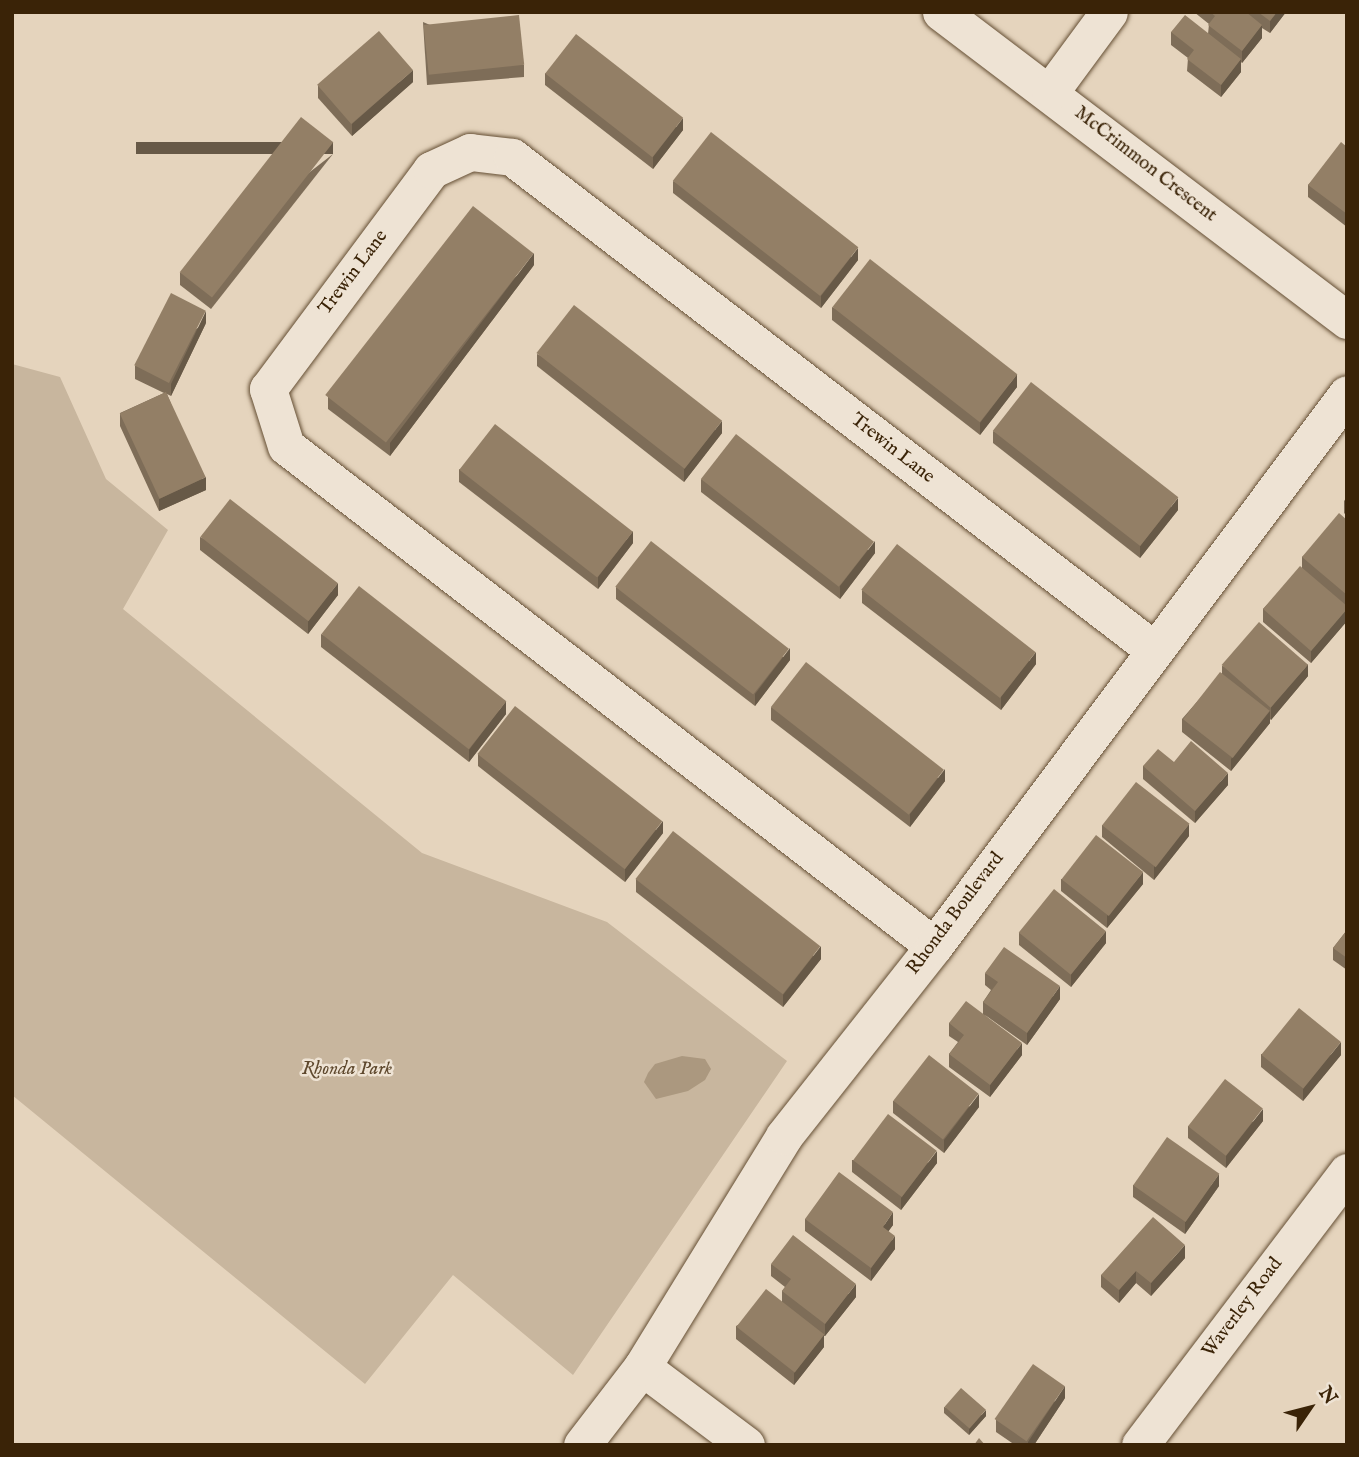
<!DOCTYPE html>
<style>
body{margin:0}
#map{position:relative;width:1359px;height:1457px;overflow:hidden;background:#e5d4bd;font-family:"IM FELL English",serif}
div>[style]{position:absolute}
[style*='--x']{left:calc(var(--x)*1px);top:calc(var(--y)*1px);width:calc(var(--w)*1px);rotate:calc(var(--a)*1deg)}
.green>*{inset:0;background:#c8b69e}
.water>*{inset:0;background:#ab987f}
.roads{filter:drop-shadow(0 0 2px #654f34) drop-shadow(0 0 2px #654f34)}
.street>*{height:37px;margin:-18.5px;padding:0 18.5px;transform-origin:18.5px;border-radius:18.5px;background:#eee3d4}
.wall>*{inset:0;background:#7e6d58}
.shaded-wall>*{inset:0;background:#675947;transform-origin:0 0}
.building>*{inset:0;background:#937f66;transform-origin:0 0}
span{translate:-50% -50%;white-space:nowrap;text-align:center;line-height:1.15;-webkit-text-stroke:5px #eee3d4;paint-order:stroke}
.street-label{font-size:19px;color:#3a2307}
.park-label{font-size:19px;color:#5e482d;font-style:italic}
.frame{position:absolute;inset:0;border:14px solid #3a2307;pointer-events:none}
.north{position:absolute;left:1275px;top:1373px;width:70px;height:70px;-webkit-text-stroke:5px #eee3d4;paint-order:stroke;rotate:55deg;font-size:19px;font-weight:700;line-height:28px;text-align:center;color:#3a2307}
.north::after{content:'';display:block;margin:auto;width:24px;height:32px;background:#3a2307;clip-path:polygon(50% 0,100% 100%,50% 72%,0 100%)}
</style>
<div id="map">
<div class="green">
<div style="clip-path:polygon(12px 364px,60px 377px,106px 479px,168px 530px,123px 609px,422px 853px,607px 922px,787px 1061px,573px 1375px,453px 1275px,365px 1384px,12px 1095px)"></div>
</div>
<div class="water">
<div style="clip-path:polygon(682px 1056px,705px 1059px,711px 1069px,705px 1080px,688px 1091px,656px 1099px,644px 1082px,648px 1073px,655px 1064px)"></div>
</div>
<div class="roads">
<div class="street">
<div style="--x:941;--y:12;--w:510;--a:37.18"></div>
<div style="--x:1050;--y:92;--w:99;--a:-53.6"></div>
<div style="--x:934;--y:946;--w:818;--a:-142.35"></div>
<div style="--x:286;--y:446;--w:60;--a:-107.5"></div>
<div style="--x:268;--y:389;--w:273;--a:-53.3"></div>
<div style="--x:431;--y:170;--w:43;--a:-24.8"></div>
<div style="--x:470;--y:152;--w:42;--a:6.8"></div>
<div style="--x:512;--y:157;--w:808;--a:37.51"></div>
<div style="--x:642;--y:1367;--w:130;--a:36.9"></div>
<div style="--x:582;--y:1445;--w:98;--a:-52.4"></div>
<div style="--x:642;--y:1367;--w:271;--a:-58.4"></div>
<div style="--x:784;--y:1136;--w:242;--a:-51.7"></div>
<div style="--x:934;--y:946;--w:689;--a:-53.2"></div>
<div style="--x:1140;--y:1445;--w:343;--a:-52.8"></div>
</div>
</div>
<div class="wall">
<div style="clip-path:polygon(1194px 12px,1286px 12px,1270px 33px,1262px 28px,1262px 38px,1242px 63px,1241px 62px,1241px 72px,1221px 97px,1187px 71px,1188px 58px,1171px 45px,1171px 32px,1208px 34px,1209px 24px)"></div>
<div style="clip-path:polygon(423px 22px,524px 65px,524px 77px,427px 85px)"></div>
<div style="clip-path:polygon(545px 73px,683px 130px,653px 169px,545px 85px)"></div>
<div style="clip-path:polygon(413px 82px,352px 136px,318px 98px,318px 86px)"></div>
<div style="clip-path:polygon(1347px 147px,1347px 227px,1308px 197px,1308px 185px)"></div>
<div style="clip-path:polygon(333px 154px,211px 309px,180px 285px,180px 273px)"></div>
<div style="clip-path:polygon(673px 181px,858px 260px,821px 308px,673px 193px)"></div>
<div style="clip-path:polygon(534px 265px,390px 456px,328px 409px,328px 397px)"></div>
<div style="clip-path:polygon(832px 307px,1017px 387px,980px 435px,832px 320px)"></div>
<div style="clip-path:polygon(206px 323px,171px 396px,167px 394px,206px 490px,159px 511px,120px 426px,120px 413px,164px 393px,135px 379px,135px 366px)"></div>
<div style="clip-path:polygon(537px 354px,722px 433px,684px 482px,537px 366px)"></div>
<div style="clip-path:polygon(993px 431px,1178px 510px,1140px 558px,993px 443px)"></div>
<div style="clip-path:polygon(459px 469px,633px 543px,598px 589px,459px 482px)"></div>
<div style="clip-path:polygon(701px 479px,875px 553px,840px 599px,701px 492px)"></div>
<div style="clip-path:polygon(1347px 497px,1347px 516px,1344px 513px,1344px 501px)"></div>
<div style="clip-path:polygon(1347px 520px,1347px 621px,1311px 663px,1263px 622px,1263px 609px,1302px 568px,1302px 557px)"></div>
<div style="clip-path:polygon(200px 537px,338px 595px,308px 634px,200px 550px)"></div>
<div style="clip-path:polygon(616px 587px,790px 660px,755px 706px,616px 599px)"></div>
<div style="clip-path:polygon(862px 590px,1036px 664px,1001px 710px,862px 603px)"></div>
<div style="clip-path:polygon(321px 634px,506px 714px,469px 762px,321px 647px)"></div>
<div style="clip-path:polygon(1222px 666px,1308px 676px,1271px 720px,1270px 719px,1270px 723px,1231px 771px,1182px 732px,1182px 719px,1222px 673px)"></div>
<div style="clip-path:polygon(771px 707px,945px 781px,910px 827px,771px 720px)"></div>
<div style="clip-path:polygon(478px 754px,663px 833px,625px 882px,478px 766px)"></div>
<div style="clip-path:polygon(1174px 762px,1228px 785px,1195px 823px,1143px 779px,1143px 766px)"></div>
<div style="clip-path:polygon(1102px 825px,1189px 836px,1154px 880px,1102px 837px)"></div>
<div style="clip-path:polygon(636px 879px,821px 959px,783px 1007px,636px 892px)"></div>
<div style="clip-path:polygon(1061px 879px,1143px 884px,1107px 928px,1061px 891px)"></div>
<div style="clip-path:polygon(1347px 930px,1347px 970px,1333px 960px,1333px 948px)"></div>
<div style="clip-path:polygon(1019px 933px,1106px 943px,1071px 987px,1019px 945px)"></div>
<div style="clip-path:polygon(985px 973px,1060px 999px,1027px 1045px,985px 1015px,1022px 1055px,990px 1097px,949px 1067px,949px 1054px,958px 1042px,949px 1036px,949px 1023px,983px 1014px,983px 1002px,991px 990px,985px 985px)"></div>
<div style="clip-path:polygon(1261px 1054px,1341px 1055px,1303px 1101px,1261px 1067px)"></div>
<div style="clip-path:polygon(893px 1101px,979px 1107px,944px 1153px,893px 1113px)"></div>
<div style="clip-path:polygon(1263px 1121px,1226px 1168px,1188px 1138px,1188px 1126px)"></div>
<div style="clip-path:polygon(852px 1160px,937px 1163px,901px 1210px,852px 1172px)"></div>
<div style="clip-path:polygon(1133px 1185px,1219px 1186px,1185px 1234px,1133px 1197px)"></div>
<div style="clip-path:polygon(805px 1219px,893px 1225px,888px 1231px,895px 1249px,871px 1281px,805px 1231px)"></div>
<div style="clip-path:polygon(1185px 1258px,1151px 1296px,1136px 1283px,1119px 1303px,1101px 1287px,1101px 1275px)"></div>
<div style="clip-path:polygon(771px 1264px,856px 1297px,825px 1336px,824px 1336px,824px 1347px,794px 1385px,736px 1339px,736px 1326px,782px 1302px,782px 1291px,785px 1287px,771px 1276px)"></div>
<div style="clip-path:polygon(1065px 1398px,1034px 1445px,1015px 1445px,996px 1432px,996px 1420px)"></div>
<div style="clip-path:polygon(944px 1407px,986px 1416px,969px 1435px,944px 1413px)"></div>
</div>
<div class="shaded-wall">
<div style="clip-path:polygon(1277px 12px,1286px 12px,1270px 33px,1270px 21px)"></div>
<div style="clip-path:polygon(1262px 25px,1262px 38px,1242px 63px,1242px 51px)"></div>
<div style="clip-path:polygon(1241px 59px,1241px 72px,1221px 97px,1221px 85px)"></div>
<div style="clip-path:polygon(413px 70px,413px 82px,352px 136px,352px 124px)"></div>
<div style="clip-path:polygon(683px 118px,683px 130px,653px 169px,653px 157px)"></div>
<div style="left:333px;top:142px;width:12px;height:197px;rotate:90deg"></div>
<div style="clip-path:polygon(858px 248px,858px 260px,821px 308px,821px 296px)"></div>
<div style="clip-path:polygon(534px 253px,534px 265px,390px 456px,390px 443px)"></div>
<div style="clip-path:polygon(206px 311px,206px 323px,171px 396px,171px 384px)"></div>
<div style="clip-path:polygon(1017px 374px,1017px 387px,980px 435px,980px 423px)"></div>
<div style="clip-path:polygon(722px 421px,722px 433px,684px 482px,684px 469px)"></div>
<div style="clip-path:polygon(206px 477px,206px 490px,159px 511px,159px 499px)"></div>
<div style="clip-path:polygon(1178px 498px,1178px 510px,1140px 558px,1140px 546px)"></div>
<div style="clip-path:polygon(633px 531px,633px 543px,598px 589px,598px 577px)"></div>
<div style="clip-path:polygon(875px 541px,875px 553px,840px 599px,840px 586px)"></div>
<div style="clip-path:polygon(338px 583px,338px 595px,308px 634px,308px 621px)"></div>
<div style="clip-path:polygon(1347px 609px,1347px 621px,1311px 663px,1311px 651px)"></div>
<div style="clip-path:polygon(790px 648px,790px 660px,755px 706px,755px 694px)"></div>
<div style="clip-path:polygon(1036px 652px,1036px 664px,1001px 710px,1001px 697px)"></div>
<div style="clip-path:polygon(1308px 664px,1308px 676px,1271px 720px,1271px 707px)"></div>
<div style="clip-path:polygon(506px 701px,506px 714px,469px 762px,469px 750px)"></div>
<div style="clip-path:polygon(1270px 711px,1270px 723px,1231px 771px,1231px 759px)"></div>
<div style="clip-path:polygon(945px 769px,945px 781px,910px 827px,910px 814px)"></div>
<div style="clip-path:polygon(1228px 773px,1228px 785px,1195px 823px,1195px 811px)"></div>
<div style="clip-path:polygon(663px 821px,663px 833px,625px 882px,625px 869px)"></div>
<div style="clip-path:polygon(1189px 824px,1189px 836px,1154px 880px,1154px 867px)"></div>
<div style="clip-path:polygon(1143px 872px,1143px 884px,1107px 928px,1107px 916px)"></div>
<div style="clip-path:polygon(1106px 931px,1106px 943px,1071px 987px,1071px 974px)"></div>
<div style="clip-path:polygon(821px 946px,821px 959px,783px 1007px,783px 995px)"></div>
<div style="clip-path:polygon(1060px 986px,1060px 999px,1027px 1045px,1027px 1033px)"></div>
<div style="clip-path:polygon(1341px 1042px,1341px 1055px,1303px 1101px,1303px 1089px)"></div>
<div style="clip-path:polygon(1022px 1043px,1022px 1055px,990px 1097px,990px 1085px)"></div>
<div style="clip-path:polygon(979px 1094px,979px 1107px,944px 1153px,944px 1140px)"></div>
<div style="clip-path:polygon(1263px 1109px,1263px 1121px,1226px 1168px,1226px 1156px)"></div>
<div style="clip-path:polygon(937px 1151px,937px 1163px,901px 1210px,901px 1198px)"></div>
<div style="clip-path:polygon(1219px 1174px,1219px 1186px,1185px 1234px,1185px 1222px)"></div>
<div style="clip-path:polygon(893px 1212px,893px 1225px,883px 1239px,883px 1227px)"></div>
<div style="clip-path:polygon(895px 1236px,895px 1249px,871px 1281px,871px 1268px)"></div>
<div style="clip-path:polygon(1185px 1245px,1185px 1258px,1151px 1296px,1151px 1283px)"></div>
<div style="clip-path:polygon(1136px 1271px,1136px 1283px,1119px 1303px,1119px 1290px)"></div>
<div style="clip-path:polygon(856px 1284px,856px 1297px,825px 1336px,825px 1324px)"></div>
<div style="clip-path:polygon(824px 1335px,824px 1347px,794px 1385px,794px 1373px)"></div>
<div style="clip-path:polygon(1065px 1386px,1065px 1398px,1034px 1445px,1028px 1445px,1028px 1442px)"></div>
<div style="clip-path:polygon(986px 1410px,986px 1416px,969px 1435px,969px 1429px)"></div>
</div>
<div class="building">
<div style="clip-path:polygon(1210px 12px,1246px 12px,1262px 25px,1242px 51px,1208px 25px,1215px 16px)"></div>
<div style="clip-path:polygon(1258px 12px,1277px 12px,1270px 21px)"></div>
<div style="left:519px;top:15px;width:50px;height:96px;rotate:84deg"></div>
<div style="clip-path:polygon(1185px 15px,1241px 59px,1221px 85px,1187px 59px,1194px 50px,1171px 32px)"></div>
<div style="left:379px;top:31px;width:52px;height:82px;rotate:49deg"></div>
<div style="left:576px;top:34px;width:136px;height:50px;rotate:38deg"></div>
<div style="left:301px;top:117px;width:41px;height:197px;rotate:38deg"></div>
<div style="left:711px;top:132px;width:187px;height:62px;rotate:38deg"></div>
<div style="clip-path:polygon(1341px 142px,1347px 147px,1347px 214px,1308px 185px)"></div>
<div style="left:473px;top:206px;width:77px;height:240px;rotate:38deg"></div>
<div style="left:870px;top:259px;width:187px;height:61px;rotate:38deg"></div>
<div style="left:171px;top:293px;width:39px;height:81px;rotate:27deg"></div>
<div style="left:574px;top:305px;width:188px;height:61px;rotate:38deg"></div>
<div style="left:1031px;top:382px;width:187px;height:62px;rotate:38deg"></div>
<div style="left:166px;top:392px;width:94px;height:51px;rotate:65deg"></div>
<div style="left:495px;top:424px;width:175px;height:58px;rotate:38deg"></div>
<div style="left:736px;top:434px;width:175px;height:57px;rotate:38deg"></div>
<div style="left:230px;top:499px;width:137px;height:48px;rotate:38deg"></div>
<div style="clip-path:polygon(1339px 513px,1347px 520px,1347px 595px,1302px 557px)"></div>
<div style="left:651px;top:541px;width:175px;height:58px;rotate:38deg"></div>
<div style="left:897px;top:544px;width:176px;height:58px;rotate:38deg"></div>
<div style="clip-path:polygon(1300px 566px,1347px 606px,1347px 609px,1311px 651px,1263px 609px)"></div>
<div style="left:359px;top:586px;width:187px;height:61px;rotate:38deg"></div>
<div style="left:1259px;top:622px;width:65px;height:57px;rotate:41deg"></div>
<div style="left:806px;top:662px;width:175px;height:57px;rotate:38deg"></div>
<div style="left:1220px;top:672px;width:63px;height:60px;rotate:38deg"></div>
<div style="left:515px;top:706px;width:187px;height:61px;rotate:38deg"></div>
<div style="clip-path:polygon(1191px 741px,1228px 773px,1195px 811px,1143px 766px,1158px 749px,1174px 762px)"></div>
<div style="left:1136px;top:782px;width:68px;height:55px;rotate:38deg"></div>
<div style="left:673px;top:831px;width:187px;height:61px;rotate:38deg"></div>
<div style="left:1096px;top:835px;width:60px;height:56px;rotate:38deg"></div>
<div style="left:1054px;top:889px;width:67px;height:56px;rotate:39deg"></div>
<div style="clip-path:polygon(1347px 930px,1347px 958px,1333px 948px)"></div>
<div style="clip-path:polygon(1004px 947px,1060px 986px,1027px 1033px,983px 1002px,998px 982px,985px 973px)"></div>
<div style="clip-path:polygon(966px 1001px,1022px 1043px,990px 1085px,949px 1054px,964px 1035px,949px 1023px)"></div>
<div style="left:1299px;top:1008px;width:54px;height:60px;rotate:39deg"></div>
<div style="left:929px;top:1055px;width:63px;height:58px;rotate:38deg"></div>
<div style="left:1225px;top:1079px;width:48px;height:60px;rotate:38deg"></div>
<div style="left:888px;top:1114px;width:61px;height:58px;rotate:37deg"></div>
<div style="left:1167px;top:1137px;width:64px;height:59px;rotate:35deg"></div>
<div style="clip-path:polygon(839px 1172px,893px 1212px,883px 1227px,895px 1236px,871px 1268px,805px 1219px)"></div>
<div style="clip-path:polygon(1153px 1217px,1185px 1245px,1151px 1283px,1136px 1271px,1119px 1290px,1101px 1275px)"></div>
<div style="clip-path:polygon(793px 1235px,856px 1284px,825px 1324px,782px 1291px,791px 1279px,771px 1264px)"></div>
<div style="left:766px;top:1289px;width:74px;height:48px;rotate:38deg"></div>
<div style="left:1033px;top:1364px;width:39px;height:67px;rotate:35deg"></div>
<div style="left:961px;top:1388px;width:33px;height:25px;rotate:41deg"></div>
<div style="clip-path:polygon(979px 1438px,985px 1445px,974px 1445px)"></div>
</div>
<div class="street-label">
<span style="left:1145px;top:165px;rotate:38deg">McCrimmon Crescent</span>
<span style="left:354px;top:273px;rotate:-53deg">Trewin Lane</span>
<span style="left:892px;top:449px;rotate:38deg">Trewin Lane</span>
<span style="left:956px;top:914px;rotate:-53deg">Rhonda Boulevard</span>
<span style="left:1243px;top:1308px;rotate:-53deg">Waverley Road</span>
</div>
<div class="park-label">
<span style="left:347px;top:1070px">Rhonda Park</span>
</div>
<div class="frame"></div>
<div class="north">N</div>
</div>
